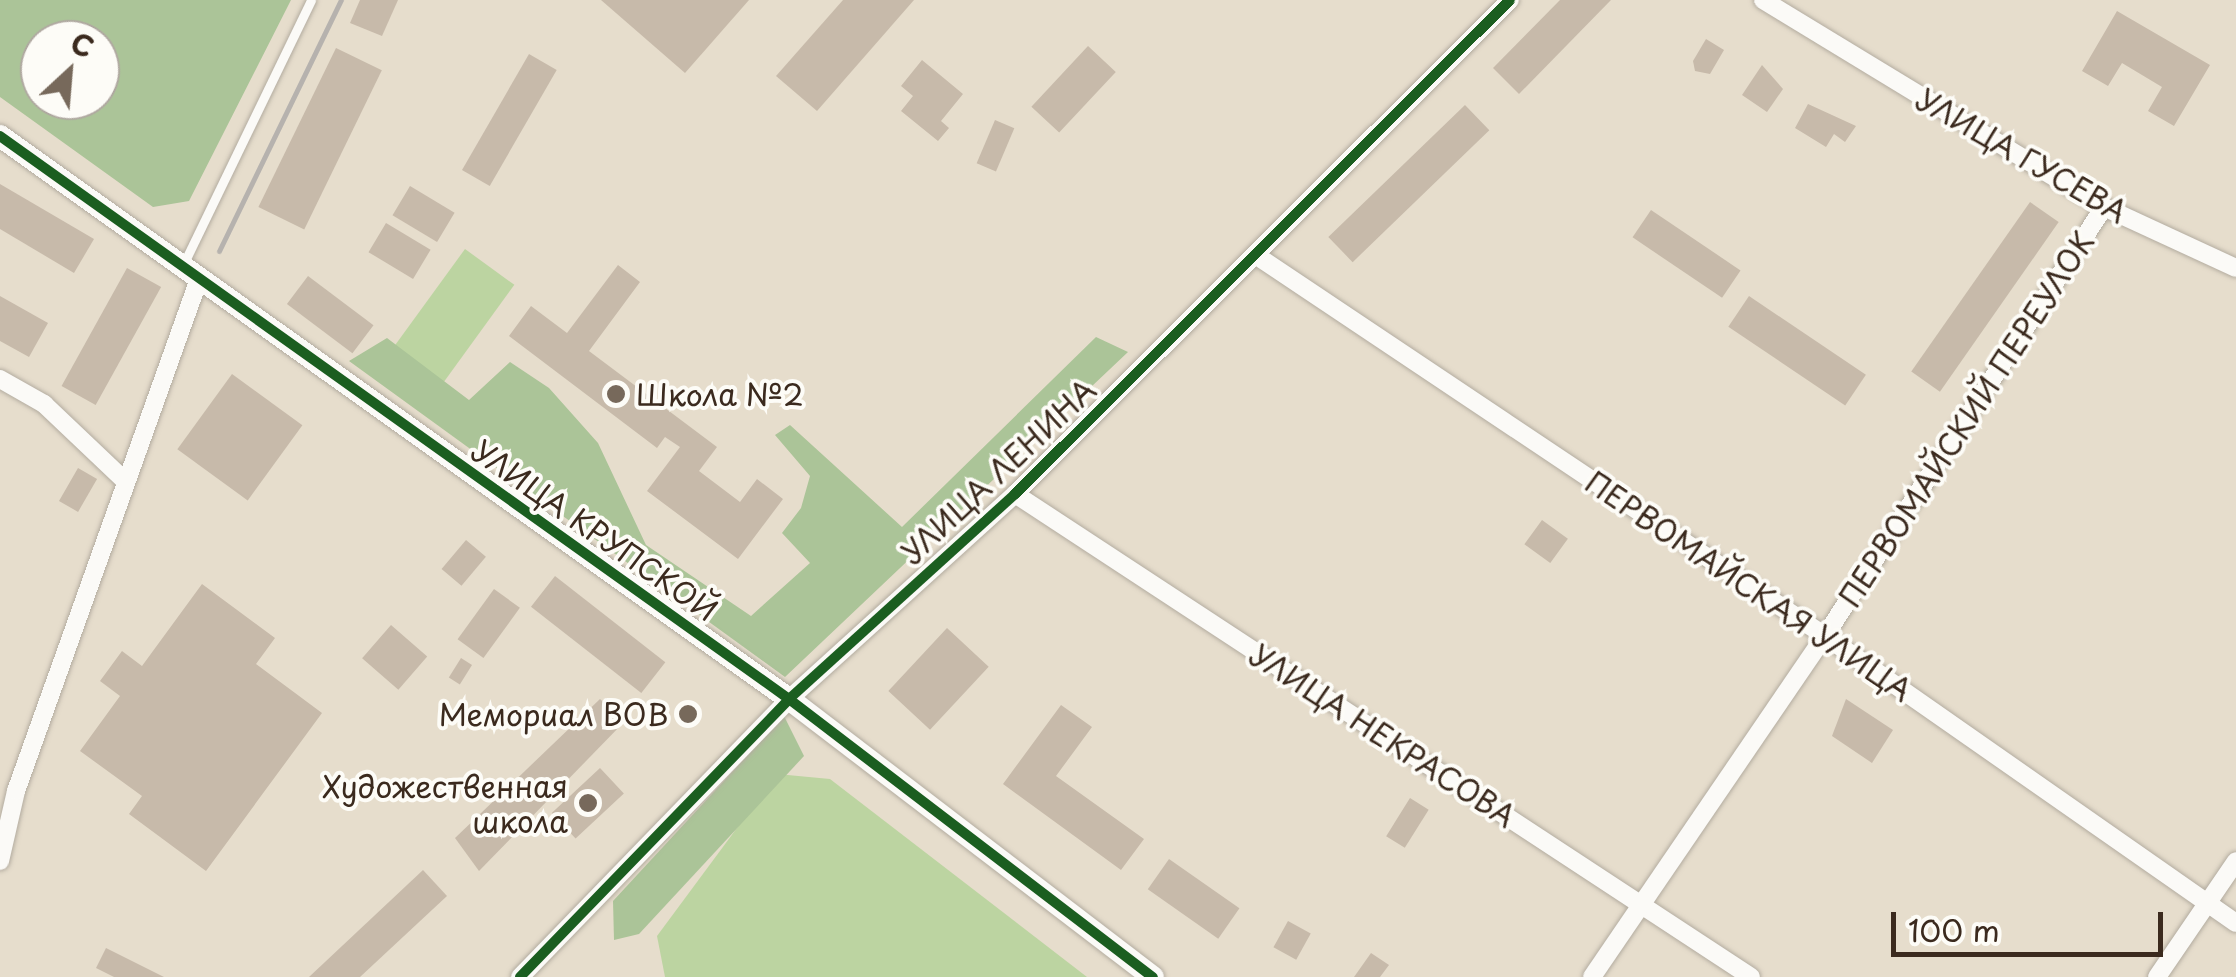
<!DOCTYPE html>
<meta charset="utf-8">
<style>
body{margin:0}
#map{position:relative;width:2236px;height:977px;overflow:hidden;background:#e6ddcc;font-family:"Playpen Sans",sans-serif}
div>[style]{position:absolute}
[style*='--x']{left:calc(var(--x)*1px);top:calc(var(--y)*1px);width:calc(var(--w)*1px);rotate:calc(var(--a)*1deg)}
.green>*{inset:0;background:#bcd4a1;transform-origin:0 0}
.forest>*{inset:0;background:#abc498}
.building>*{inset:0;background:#c7baaa;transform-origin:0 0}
.roads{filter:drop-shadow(0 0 2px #b3aca0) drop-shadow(0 0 2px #b3aca0)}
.service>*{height:9px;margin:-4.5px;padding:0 4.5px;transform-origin:4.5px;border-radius:4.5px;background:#fbfaf7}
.minor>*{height:18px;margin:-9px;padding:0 9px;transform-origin:9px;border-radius:9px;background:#fbfaf7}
.tertiary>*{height:22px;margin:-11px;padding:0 11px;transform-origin:11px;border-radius:11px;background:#fbfaf7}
.rail>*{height:5px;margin:-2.5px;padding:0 2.5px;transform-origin:2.5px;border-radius:2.5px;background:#b6b2ae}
.cycleway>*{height:10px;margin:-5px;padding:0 5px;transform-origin:5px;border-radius:5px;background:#1b5e20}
.dots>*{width:28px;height:28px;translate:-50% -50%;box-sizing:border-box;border:5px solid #fdfcf7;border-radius:50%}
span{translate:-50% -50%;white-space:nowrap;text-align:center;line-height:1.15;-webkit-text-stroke:8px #fdfcf7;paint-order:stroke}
.street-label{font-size:30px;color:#3b2a1e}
.poi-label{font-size:30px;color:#3b2a1e}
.left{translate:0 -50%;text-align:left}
.right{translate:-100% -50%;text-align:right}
.north{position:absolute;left:20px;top:20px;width:100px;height:100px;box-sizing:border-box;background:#fdfcf7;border:2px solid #afa8a0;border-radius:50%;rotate:26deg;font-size:28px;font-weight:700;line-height:40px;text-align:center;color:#3b2a1e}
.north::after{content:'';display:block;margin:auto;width:35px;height:45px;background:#77695b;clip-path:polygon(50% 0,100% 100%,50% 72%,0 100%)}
.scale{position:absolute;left:1891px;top:912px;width:272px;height:45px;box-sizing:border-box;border:5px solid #3b2a1e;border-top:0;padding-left:12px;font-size:30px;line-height:35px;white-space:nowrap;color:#3b2a1e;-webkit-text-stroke:8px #fdfcf7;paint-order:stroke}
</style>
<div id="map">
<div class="green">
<div style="left:465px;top:249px;width:61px;height:124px;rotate:36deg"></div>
<div style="clip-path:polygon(777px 774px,830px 779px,1087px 977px,665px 977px,657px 936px)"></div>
</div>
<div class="forest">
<div style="clip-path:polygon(evenodd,0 0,291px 0,189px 201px,153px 207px,0 97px,0 0,100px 40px,100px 100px,40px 100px,40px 40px,100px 40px)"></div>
<div style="clip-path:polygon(1096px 337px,1128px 352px,785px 677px,349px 361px,387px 338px,469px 400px,510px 362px,549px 388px,598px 443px,646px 545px,751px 616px,810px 563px,782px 533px,801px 508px,810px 476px,775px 435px,790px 425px,902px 527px)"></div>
<div style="clip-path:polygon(784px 716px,804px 756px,639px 934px,614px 940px,613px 901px)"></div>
</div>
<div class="building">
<div style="clip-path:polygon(360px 0,398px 0,382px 36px,350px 23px)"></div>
<div style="clip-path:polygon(601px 0,749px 0,685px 73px)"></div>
<div style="clip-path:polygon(843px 0,914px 0,817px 111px,776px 76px)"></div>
<div style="clip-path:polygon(1560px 0,1611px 0,1519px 94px,1493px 68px)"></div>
<div style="clip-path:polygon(2117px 11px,2210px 65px,2174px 126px,2148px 111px,2162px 87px,2122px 63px,2108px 86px,2082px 71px)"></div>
<div style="clip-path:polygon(1706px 39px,1724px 50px,1710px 74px,1695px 71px,1693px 61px)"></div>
<div style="left:1088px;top:46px;width:38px;height:83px;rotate:43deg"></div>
<div style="left:336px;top:48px;width:51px;height:177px;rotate:26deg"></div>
<div style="left:529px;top:54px;width:32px;height:134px;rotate:30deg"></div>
<div style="clip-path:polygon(922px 60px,963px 94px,941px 121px,949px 128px,938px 141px,901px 111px,913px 96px,901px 86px)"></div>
<div style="clip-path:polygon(1762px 65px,1783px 89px,1767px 112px,1742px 95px)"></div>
<div style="clip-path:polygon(1808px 104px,1856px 126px,1845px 142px,1834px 134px,1826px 147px,1795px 128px)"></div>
<div style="left:1465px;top:105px;width:35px;height:190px;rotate:46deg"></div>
<div style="left:995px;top:120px;width:21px;height:47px;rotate:23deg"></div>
<div style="clip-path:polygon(0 184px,94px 239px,74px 273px,0 229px)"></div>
<div style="left:410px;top:186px;width:52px;height:34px;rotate:31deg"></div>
<div style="left:2030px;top:202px;width:35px;height:207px;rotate:35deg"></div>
<div style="left:1651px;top:210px;width:108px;height:33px;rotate:34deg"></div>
<div style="left:386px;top:223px;width:52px;height:34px;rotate:31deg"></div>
<div style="clip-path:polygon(618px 265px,640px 282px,589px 351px,717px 447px,699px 471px,740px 502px,757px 479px,783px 499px,738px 559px,647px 491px,680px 447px,665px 437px,657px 448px,509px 336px,531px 306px,567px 333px)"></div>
<div style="left:127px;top:268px;width:39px;height:135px;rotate:29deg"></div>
<div style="left:308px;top:276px;width:82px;height:35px;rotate:37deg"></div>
<div style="clip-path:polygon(0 296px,48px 323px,29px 357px,0 341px)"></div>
<div style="left:1749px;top:296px;width:141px;height:37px;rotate:34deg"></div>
<div style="left:232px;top:374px;width:87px;height:93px;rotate:36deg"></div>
<div style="left:78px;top:468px;width:22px;height:38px;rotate:30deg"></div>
<div style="left:1542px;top:520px;width:32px;height:30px;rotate:36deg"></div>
<div style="left:466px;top:540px;width:26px;height:38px;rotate:40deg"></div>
<div style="left:555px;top:576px;width:140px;height:39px;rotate:38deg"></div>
<div style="clip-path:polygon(202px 584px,275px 638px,256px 664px,322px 713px,206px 871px,129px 814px,142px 796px,80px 751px,120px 696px,100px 681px,122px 651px,142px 666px)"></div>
<div style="left:494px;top:589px;width:32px;height:62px;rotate:36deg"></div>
<div style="left:391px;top:625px;width:48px;height:44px;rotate:41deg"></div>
<div style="left:947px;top:628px;width:57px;height:86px;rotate:43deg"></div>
<div style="left:461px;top:658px;width:13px;height:23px;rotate:32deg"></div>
<div style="clip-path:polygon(600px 699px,624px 722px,479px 871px,455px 838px)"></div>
<div style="clip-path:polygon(1846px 699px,1893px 730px,1872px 763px,1832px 736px)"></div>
<div style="clip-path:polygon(1061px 705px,1092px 727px,1056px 776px,1144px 839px,1121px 870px,1003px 784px)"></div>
<div style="left:600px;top:768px;width:35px;height:66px;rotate:47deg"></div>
<div style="left:1410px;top:798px;width:22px;height:45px;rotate:32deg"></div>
<div style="left:1169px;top:859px;width:86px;height:37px;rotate:35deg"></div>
<div style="clip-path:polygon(423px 870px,447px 896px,360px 977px,309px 977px)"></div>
<div style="left:1288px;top:921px;width:26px;height:30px;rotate:29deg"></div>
<div style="clip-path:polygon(106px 948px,164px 977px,114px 977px,96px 968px)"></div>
<div style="clip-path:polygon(1371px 953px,1389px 965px,1380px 977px,1354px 977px)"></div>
</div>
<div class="roads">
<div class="service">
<div style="--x:183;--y:265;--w:294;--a:-64.2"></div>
</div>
<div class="minor">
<div style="--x:1763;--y:0;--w:399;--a:31.3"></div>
<div style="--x:2104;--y:207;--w:145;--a:24.8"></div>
<div style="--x:1257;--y:256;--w:683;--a:33.78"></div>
<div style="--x:1825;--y:636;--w:501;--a:34.93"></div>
<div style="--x:0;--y:379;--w:51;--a:29.6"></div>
<div style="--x:44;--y:404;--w:110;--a:43.5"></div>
<div style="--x:1015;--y:494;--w:880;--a:33.27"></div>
<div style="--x:0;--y:861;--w:72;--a:-77.1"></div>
<div style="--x:16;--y:791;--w:544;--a:-70.33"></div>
<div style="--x:520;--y:977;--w:387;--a:-45.9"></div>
<div style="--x:789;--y:699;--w:305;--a:-42.2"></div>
<div style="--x:1015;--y:494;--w:699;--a:-44.94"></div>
<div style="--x:1592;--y:977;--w:413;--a:-55.7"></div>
<div style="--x:1825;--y:636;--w:512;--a:-56.96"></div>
<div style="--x:2157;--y:977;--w:140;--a:-55.7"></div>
</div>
<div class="tertiary">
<div style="--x:0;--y:136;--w:969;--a:35.51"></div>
<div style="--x:789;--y:699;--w:458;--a:37.4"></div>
</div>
</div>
<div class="rail">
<div style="--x:219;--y:251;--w:279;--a:-64.1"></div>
</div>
<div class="cycleway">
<div style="--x:0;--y:136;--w:969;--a:35.51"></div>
<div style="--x:789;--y:699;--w:458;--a:37.4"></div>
<div style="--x:520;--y:977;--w:387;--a:-45.9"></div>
<div style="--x:789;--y:699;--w:305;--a:-42.2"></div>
<div style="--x:1015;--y:494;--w:699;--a:-44.94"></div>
</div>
<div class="dots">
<div style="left:616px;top:394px;background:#77695b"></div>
<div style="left:688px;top:714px;background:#77695b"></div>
<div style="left:588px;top:803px;background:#77695b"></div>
</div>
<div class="street-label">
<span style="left:2022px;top:155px;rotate:30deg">УЛИЦА ГУСЕВА</span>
<span style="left:1966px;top:419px;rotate:-57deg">ПЕРВОМАЙСКИЙ ПЕРЕУЛОК</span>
<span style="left:998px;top:471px;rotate:-43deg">УЛИЦА ЛЕНИНА</span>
<span style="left:595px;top:530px;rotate:35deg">УЛИЦА КРУПСКОЙ</span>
<span style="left:1749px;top:586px;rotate:34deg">ПЕРВОМАЙСКАЯ УЛИЦА</span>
<span style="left:1383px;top:735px;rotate:33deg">УЛИЦА НЕКРАСОВА</span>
</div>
<div class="poi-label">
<span class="left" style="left:636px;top:394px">Школа №2</span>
<span class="right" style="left:668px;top:714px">Мемориал ВОВ</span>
<span class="right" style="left:568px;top:803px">Художественная<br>школа</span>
</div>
<div class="north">С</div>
<div class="scale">100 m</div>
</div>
